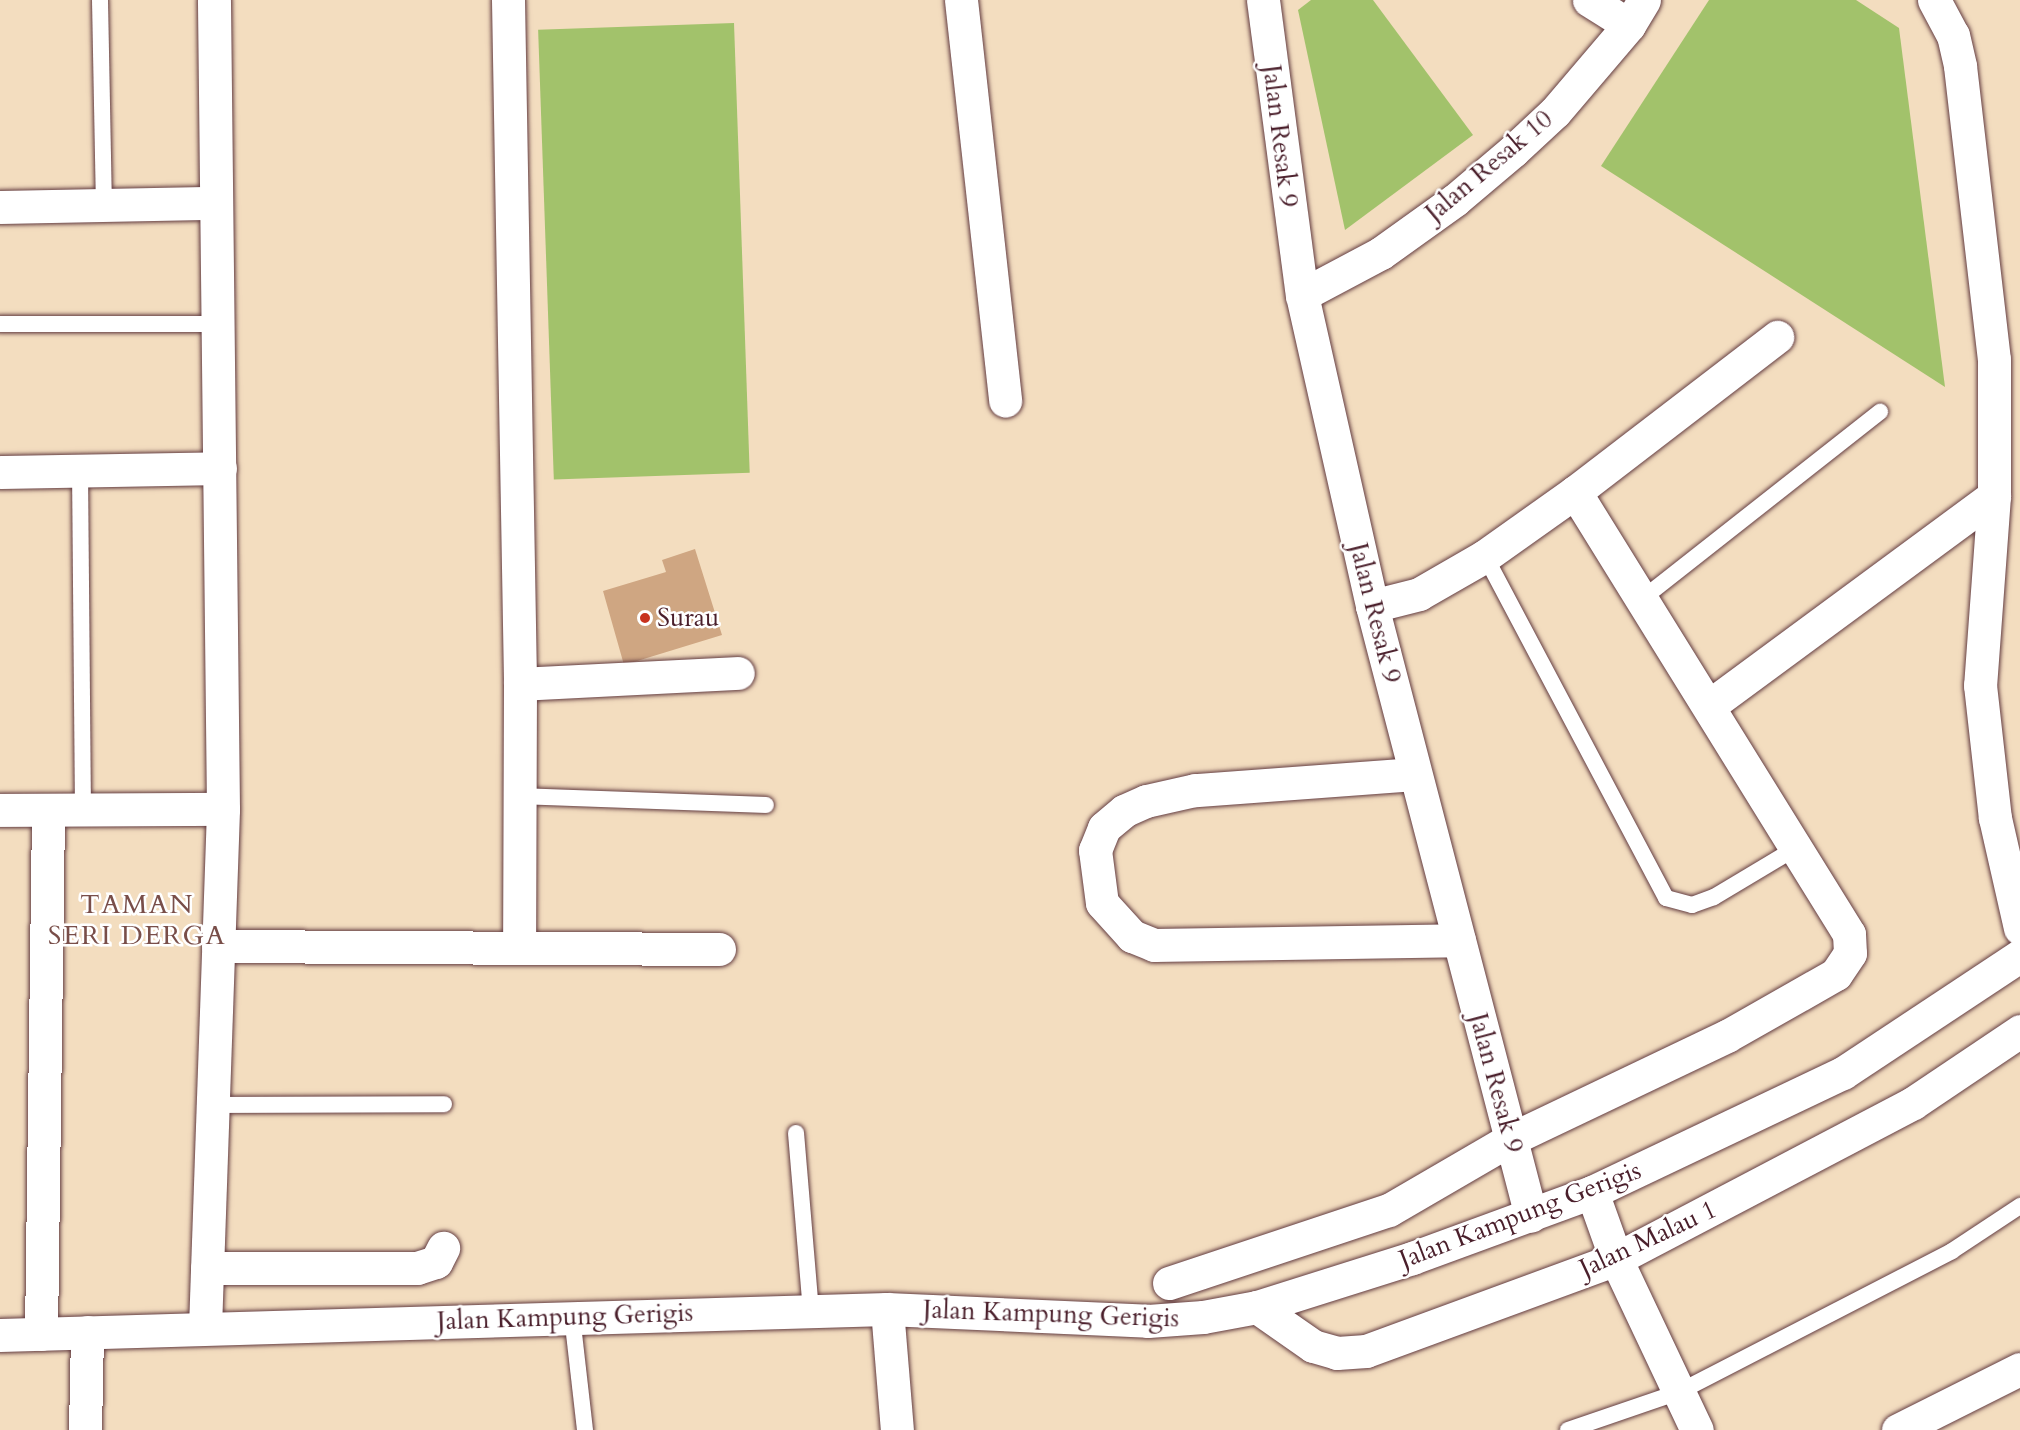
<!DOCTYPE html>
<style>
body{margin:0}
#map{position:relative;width:2020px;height:1430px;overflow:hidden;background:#f3ddbf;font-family:Cardo,serif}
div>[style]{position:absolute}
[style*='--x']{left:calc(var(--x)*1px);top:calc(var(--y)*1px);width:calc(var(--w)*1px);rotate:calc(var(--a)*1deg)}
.green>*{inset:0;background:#a2c26b;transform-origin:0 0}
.building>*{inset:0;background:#cfa682}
.roads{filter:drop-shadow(0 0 2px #633c41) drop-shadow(0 0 2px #633c41)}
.service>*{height:16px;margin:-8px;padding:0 8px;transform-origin:8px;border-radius:8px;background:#fff}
.minor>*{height:33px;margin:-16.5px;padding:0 16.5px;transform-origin:16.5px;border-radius:16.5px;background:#fff}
.dots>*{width:16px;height:16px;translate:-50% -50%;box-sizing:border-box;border:3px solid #fff;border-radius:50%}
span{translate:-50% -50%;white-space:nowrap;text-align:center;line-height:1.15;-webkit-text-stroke:5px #fff;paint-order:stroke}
.street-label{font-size:26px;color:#4a1f2b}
.poi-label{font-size:26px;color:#4a1f2b}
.left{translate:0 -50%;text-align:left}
.neighbourhood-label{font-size:27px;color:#794e49;letter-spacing:1.5px}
</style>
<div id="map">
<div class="green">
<div style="clip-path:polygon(1311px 0,1373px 0,1473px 135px,1345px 230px,1298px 10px)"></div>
<div style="clip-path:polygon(1709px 0,1856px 0,1899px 28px,1945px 387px,1601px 166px)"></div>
<div style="left:734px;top:23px;width:450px;height:196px;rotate:88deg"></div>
</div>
<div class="building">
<div style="clip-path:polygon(695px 549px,722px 635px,624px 665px,603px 591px,666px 572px,662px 560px)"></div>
</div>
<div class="roads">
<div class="service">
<div style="--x:100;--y:0;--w:205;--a:88.9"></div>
<div style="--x:0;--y:324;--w:215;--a:0"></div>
<div style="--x:80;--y:469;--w:341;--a:89.5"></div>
<div style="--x:1485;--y:556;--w:387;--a:62.1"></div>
<div style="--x:1666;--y:898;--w:27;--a:15"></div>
<div style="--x:1692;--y:905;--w:23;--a:-20"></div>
<div style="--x:1714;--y:897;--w:96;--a:-30.9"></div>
<div style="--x:1642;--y:599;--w:303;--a:-38.2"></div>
<div style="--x:519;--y:796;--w:247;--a:2.1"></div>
<div style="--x:210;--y:1105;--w:234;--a:-0.2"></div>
<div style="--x:796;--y:1133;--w:180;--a:85.2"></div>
<div style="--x:572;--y:1316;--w:115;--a:83.5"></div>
<div style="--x:1568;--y:1430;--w:117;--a:-18.9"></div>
<div style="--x:1679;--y:1392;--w:307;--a:-27.3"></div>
<div style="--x:1952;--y:1251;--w:82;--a:-33.5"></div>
</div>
<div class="minor">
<div style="--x:508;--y:0;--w:684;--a:88.99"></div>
<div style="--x:520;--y:684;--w:264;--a:90.2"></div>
<div style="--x:961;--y:0;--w:403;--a:83.7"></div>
<div style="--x:1263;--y:0;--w:298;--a:82.5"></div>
<div style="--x:1302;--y:295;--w:319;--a:77.3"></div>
<div style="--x:1372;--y:606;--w:630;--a:75.39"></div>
<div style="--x:1589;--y:0;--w:47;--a:32"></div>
<div style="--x:1934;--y:0;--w:40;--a:62"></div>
<div style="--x:1953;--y:35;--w:32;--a:77"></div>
<div style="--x:1960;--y:66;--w:295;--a:83.4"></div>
<div style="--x:1994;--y:359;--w:137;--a:90"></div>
<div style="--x:1994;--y:496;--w:190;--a:94.2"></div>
<div style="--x:1980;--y:685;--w:134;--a:83.6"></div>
<div style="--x:1995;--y:818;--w:113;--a:77.2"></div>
<div style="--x:0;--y:207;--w:214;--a:-1.1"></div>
<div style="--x:1302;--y:295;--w:89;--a:-28"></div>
<div style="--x:1381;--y:253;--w:91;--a:-35.6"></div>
<div style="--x:1455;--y:200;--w:76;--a:-40.2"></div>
<div style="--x:1513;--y:151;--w:57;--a:-42.9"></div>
<div style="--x:1555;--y:112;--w:114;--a:-49.6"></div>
<div style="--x:1629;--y:25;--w:29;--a:-59"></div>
<div style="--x:0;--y:472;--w:220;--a:-1"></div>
<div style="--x:1372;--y:606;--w:49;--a:-14.3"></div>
<div style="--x:1419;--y:594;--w:76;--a:-29.9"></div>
<div style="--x:1485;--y:556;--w:110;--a:-35.4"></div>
<div style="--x:1575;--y:492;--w:255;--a:-37.5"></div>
<div style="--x:520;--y:684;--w:218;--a:-2.9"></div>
<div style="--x:1709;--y:706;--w:354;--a:-36.4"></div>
<div style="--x:1415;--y:774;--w:221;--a:175.8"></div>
<div style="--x:1195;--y:790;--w:50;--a:167.3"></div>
<div style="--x:1146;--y:801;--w:24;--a:156"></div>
<div style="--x:1124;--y:811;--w:26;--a:140"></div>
<div style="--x:1104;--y:828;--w:24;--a:112"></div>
<div style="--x:1095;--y:850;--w:53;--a:82.5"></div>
<div style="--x:1102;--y:903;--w:45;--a:47.7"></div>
<div style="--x:1132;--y:936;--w:24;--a:22"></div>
<div style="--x:1154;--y:945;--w:305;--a:-0.9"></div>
<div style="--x:0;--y:810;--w:223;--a:-0.3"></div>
<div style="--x:218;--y:946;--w:501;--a:0.34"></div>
<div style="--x:1592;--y:1192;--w:71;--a:70.3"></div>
<div style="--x:1616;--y:1259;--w:189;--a:64.7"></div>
<div style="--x:207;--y:1268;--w:210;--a:0"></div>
<div style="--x:417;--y:1268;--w:20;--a:-18"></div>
<div style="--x:436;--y:1262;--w:16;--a:-63"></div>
<div style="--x:1169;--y:1283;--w:232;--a:-18.4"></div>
<div style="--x:1389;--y:1210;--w:141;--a:-30.2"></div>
<div style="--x:1511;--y:1139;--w:239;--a:-25.5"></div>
<div style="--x:1727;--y:1036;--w:125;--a:-29.6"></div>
<div style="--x:1836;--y:974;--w:25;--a:-56"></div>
<div style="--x:1850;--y:953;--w:19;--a:-93"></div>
<div style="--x:1849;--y:934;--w:520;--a:-121.8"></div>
<div style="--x:1257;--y:1307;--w:68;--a:34.9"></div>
<div style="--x:1313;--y:1346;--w:25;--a:16"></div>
<div style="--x:1337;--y:1353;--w:29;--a:-4"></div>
<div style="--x:1366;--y:1351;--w:266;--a:-20.2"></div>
<div style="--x:1616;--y:1259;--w:335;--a:-27.7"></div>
<div style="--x:1913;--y:1103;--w:129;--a:-33.9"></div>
<div style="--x:887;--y:1309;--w:121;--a:85.3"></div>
<div style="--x:205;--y:1328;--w:519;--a:-88.01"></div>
<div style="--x:223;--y:809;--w:809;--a:-90.64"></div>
<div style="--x:41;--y:1334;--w:524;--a:-89.23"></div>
<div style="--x:0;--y:1335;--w:887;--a:-1.68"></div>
<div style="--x:887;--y:1309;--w:261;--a:2.6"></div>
<div style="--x:1148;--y:1321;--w:55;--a:-4.2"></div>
<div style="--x:1203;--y:1317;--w:55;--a:-10.5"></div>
<div style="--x:1257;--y:1307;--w:163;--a:-17.5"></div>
<div style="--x:1412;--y:1258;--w:192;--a:-20.1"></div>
<div style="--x:1592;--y:1192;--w:278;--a:-25.4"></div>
<div style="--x:1843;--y:1073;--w:212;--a:-33.5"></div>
<div style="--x:85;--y:1430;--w:98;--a:-88.8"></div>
<div style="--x:1898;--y:1430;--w:136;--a:-26.6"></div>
</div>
</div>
<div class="dots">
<div style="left:645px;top:618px;background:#c8321e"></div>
</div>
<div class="street-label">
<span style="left:1280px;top:136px;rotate:83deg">Jalan Resak 9</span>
<span style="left:1489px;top:166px;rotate:-40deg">Jalan Resak 10</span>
<span style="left:1375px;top:613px;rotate:76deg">Jalan Resak 9</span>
<span style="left:1496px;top:1083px;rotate:75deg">Jalan Resak 9</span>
<span style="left:1520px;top:1215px;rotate:-21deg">Jalan Kampung Gerigis</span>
<span style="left:1648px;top:1239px;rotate:-25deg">Jalan Malau 1</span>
<span style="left:1051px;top:1314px;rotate:2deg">Jalan Kampung Gerigis</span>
<span style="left:565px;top:1317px;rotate:-2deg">Jalan Kampung Gerigis</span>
</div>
<div class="poi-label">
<span class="left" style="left:657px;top:618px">Surau</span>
</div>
<div class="neighbourhood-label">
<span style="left:137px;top:920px">TAMAN<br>SERI DERGA</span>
</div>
</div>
